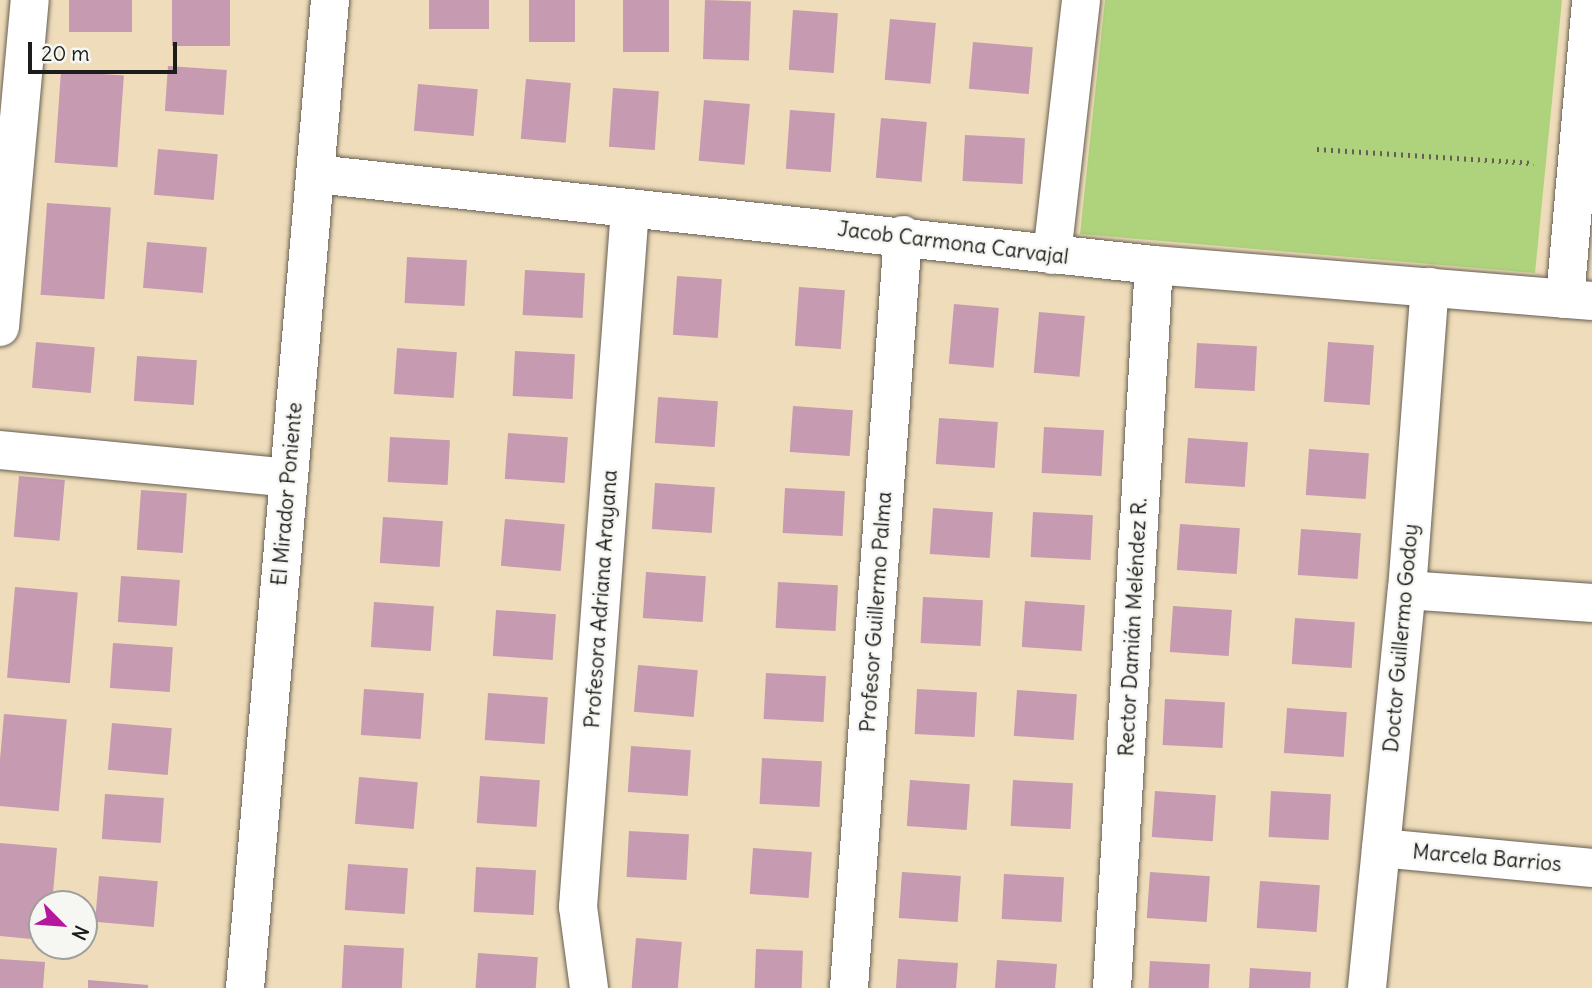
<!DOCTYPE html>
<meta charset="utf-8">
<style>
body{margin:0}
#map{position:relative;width:1592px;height:988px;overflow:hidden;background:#efdcba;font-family:Delius,sans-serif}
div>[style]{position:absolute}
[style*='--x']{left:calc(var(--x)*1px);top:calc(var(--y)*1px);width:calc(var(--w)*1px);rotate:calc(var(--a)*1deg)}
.green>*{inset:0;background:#aed37c}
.building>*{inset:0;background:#c69ab0;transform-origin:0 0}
.path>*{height:4.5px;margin-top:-2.25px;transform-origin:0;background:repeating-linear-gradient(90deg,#665f53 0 2px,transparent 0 7px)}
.roads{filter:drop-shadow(0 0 2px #665f53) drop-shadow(0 0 2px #665f53)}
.minor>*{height:38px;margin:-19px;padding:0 19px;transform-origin:19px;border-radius:19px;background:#fff}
.tertiary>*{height:38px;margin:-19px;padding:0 19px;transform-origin:19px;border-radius:19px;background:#fff}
span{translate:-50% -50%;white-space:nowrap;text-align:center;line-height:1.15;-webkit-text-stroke:5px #f6f6f2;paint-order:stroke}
.street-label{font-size:21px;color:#1c1c1c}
.north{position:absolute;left:28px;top:890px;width:70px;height:70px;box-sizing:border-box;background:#f6f6f2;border:2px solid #9f9f9c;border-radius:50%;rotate:115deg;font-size:19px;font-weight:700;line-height:28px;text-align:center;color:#1c1c1c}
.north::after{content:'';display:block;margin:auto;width:24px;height:32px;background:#b5179e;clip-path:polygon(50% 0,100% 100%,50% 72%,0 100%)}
.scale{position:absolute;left:28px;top:42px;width:149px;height:32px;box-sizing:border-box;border:4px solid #1c1c1c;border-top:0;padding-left:9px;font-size:21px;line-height:24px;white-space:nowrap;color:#1c1c1c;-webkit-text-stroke:5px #f6f6f2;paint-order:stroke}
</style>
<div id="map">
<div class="green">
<div style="clip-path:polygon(1105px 0,1562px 0,1535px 273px,1080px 234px)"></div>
</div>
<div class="building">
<div style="left:69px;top:0;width:63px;height:32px"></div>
<div style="left:172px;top:0;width:58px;height:46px"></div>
<div style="left:429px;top:0;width:60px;height:29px"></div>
<div style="left:529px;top:0;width:46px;height:42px"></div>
<div style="left:623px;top:0;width:46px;height:52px"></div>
<div style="left:705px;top:0;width:46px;height:59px;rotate:2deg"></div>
<div style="left:793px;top:10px;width:45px;height:60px;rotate:4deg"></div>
<div style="left:890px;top:19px;width:46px;height:61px;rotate:5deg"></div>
<div style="left:973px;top:42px;width:60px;height:47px;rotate:5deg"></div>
<div style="left:168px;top:66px;width:59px;height:45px;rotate:4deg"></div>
<div style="left:61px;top:71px;width:63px;height:92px;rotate:4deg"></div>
<div style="left:526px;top:79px;width:45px;height:60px;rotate:5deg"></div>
<div style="left:418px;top:84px;width:60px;height:47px;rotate:5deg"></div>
<div style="left:613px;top:88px;width:46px;height:59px;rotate:4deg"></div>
<div style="left:704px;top:100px;width:46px;height:61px;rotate:5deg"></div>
<div style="left:790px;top:110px;width:45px;height:59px;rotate:4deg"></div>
<div style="left:881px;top:118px;width:46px;height:60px;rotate:5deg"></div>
<div style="left:965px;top:135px;width:60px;height:46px;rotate:3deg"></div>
<div style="left:158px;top:149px;width:60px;height:46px;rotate:5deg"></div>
<div style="left:47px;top:203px;width:64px;height:92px;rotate:4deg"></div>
<div style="left:147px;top:242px;width:60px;height:46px;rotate:5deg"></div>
<div style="left:407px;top:257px;width:60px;height:46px;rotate:3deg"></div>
<div style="left:525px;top:270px;width:60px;height:45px;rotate:3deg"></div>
<div style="left:677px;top:276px;width:45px;height:59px;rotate:4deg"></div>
<div style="left:799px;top:287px;width:46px;height:59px;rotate:4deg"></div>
<div style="left:954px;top:304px;width:45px;height:60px;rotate:5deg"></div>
<div style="left:1039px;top:312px;width:46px;height:61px;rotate:5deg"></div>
<div style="left:36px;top:342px;width:59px;height:46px;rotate:5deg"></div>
<div style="left:1328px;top:342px;width:46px;height:60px;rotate:4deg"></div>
<div style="left:1197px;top:343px;width:60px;height:45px;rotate:3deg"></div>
<div style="left:397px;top:348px;width:60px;height:46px;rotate:4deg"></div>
<div style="left:515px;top:351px;width:60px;height:45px;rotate:3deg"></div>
<div style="left:137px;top:356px;width:60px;height:45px;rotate:4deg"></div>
<div style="left:658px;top:397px;width:60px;height:46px;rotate:4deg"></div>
<div style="left:793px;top:406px;width:60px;height:46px;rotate:4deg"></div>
<div style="left:939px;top:418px;width:59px;height:46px;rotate:4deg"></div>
<div style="left:1044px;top:427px;width:60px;height:46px;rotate:3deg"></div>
<div style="left:508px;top:433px;width:60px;height:46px;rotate:4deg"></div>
<div style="left:390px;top:437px;width:60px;height:45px;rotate:3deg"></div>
<div style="left:1188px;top:438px;width:60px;height:45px;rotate:4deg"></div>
<div style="left:1309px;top:449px;width:60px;height:46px;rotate:4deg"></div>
<div style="left:19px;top:476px;width:46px;height:61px;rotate:5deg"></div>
<div style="left:655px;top:483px;width:60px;height:46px;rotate:4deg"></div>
<div style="left:785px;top:488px;width:60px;height:45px;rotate:3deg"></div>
<div style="left:141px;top:490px;width:46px;height:60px;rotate:4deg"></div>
<div style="left:933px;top:508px;width:60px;height:46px;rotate:4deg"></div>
<div style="left:1033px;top:512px;width:60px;height:45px;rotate:3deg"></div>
<div style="left:383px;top:517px;width:60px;height:46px;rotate:4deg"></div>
<div style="left:505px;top:519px;width:60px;height:47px;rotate:5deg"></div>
<div style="left:1180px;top:524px;width:60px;height:46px;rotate:4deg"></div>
<div style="left:1301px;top:529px;width:60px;height:46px;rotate:4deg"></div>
<div style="left:646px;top:572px;width:60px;height:46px;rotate:4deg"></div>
<div style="left:121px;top:576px;width:59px;height:46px;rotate:4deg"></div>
<div style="left:778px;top:582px;width:60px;height:46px;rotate:3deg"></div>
<div style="left:15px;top:587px;width:63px;height:91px;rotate:5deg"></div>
<div style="left:923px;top:597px;width:60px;height:46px;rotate:3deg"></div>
<div style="left:1025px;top:601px;width:60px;height:46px;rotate:4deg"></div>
<div style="left:374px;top:602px;width:60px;height:45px;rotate:4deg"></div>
<div style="left:1173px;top:606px;width:59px;height:46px;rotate:4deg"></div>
<div style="left:496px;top:610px;width:60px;height:46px;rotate:4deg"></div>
<div style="left:1295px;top:618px;width:60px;height:46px;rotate:4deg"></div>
<div style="left:113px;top:643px;width:60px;height:45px;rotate:4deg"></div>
<div style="left:638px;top:665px;width:60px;height:47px;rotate:5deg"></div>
<div style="left:766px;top:673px;width:60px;height:46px;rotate:3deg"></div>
<div style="left:364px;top:689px;width:60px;height:46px;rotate:4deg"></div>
<div style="left:917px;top:689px;width:60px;height:45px;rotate:3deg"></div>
<div style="left:1017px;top:690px;width:60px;height:46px;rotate:4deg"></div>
<div style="left:488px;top:693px;width:60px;height:47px;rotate:4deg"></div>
<div style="left:1165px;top:699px;width:60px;height:46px;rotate:3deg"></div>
<div style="left:1287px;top:708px;width:60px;height:45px;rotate:4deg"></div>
<div style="left:4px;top:714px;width:63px;height:92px;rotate:5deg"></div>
<div style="left:112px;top:723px;width:60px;height:47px;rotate:5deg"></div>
<div style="left:631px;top:746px;width:60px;height:46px;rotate:4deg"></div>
<div style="left:762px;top:758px;width:60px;height:46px;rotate:3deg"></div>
<div style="left:480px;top:776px;width:60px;height:47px;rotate:4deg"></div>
<div style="left:359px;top:777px;width:59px;height:47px;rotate:5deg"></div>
<div style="left:910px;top:780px;width:60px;height:46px;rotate:4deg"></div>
<div style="left:1013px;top:780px;width:60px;height:46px;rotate:3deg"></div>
<div style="left:1155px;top:791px;width:61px;height:46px;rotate:4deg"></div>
<div style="left:1271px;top:791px;width:60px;height:46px;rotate:3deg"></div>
<div style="left:105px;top:794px;width:59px;height:45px;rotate:4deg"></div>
<div style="left:629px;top:831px;width:60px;height:46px;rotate:3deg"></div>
<div style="clip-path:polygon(0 843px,57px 848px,52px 904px,42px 904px,42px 940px,0 936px)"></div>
<div style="left:753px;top:848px;width:59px;height:46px;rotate:4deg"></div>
<div style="left:348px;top:864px;width:60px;height:46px;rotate:4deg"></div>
<div style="left:476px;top:867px;width:60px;height:45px;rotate:3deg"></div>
<div style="left:902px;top:872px;width:59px;height:46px;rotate:4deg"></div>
<div style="left:1150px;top:872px;width:60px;height:46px;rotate:4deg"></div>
<div style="left:1004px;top:874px;width:60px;height:45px;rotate:3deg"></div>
<div style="left:99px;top:876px;width:59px;height:46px;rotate:5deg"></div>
<div style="left:1260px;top:881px;width:60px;height:47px;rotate:4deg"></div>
<div style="left:636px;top:938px;width:46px;height:50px;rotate:5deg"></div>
<div style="left:344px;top:945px;width:60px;height:43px;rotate:3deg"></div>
<div style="left:756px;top:949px;width:47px;height:39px;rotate:2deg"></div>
<div style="left:478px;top:953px;width:60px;height:35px;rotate:4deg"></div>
<div style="clip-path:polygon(0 959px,45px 962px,43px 988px,0 988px)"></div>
<div style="clip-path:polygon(898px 959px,958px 963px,956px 988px,896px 988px)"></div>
<div style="clip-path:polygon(997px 960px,1057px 964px,1055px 988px,995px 988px)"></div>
<div style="left:1150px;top:961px;width:60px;height:27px;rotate:3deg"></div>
<div style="clip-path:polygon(1250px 968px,1311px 972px,1310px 988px,1249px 988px)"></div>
<div style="clip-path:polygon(88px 980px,148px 985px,148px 988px,88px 988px)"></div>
</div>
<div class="path">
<div style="--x:1317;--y:149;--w:217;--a:3.7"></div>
</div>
<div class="roads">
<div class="minor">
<div style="--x:316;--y:174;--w:843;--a:6.2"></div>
<div style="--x:1154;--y:265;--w:439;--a:4.7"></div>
<div style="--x:1052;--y:255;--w:257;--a:-83.5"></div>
<div style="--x:1565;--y:299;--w:300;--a:-85"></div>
<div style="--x:0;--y:327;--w:328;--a:-84.8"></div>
<div style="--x:0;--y:450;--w:290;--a:5.5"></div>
<div style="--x:1407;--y:590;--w:185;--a:4"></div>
<div style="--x:1381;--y:848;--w:212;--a:5.4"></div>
<div style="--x:589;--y:988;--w:82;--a:-97.7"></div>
<div style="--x:578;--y:907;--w:700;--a:-85.74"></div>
<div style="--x:849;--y:988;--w:755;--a:-85.9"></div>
<div style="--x:1112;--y:988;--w:724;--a:-86.68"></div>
<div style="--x:1367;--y:988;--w:400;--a:-84.3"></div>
<div style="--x:1407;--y:590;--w:304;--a:-85.7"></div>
</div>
<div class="tertiary">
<div style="--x:245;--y:988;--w:992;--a:-85.08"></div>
</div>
</div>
<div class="street-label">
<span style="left:953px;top:243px;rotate:7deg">Jacob Carmona Carvajal</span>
<span style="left:287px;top:494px;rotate:-85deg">El Mirador Poniente</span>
<span style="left:601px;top:599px;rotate:-86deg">Profesora Adriana Arayana</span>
<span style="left:876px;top:612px;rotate:-86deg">Profesor Guillermo Palma</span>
<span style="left:1133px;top:627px;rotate:-87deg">Rector Damián Meléndez R.</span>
<span style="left:1401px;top:638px;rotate:-85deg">Doctor Guillermo Godoy</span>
<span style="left:1487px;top:858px;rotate:5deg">Marcela Barrios</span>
</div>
<div class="north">N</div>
<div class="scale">20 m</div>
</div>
